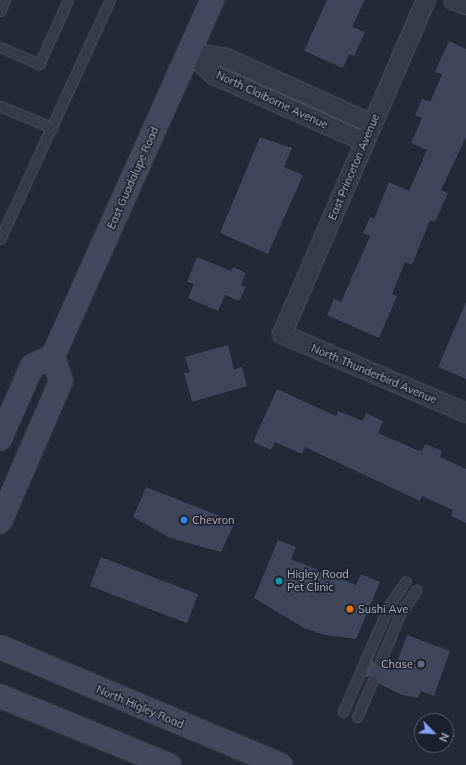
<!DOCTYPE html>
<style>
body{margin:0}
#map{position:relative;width:466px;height:765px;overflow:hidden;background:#222939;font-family:Mulish,sans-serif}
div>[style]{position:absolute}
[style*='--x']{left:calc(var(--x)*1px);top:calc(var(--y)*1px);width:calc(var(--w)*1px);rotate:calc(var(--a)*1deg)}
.building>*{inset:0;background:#3e4659;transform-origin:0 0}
.roads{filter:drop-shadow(0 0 1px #505664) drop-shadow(0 0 1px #505664)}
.service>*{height:9px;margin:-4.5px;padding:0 4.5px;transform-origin:4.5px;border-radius:4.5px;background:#353b4a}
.minor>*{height:18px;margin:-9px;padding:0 9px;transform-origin:9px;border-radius:9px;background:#353b4a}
.secondary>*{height:22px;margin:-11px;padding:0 11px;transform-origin:11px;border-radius:11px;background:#43495d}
.dots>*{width:11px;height:11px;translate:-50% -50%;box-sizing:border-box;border:2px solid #1b202e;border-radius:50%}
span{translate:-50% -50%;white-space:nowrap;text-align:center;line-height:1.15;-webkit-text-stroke:3px #1b202e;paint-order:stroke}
.street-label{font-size:11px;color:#b0b6c6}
.poi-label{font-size:11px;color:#b0b6c6}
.left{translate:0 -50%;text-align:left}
.right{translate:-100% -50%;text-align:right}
.north{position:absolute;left:414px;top:713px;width:40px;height:40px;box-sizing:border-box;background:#1b202e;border:1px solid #575c6b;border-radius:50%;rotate:114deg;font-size:11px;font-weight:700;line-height:16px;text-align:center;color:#b0b6c6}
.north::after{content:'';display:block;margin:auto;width:14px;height:18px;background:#84a1f7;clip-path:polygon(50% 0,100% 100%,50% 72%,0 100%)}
</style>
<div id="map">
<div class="building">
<div style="clip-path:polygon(327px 0,365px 0,352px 27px,365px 32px,354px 56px,349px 54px,343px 68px,304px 51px)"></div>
<div style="clip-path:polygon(449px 41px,466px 49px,466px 137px,441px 190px,448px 193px,435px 222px,430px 220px,412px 265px,405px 262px,392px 294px,397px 296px,379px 338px,327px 315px,334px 299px,341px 302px,370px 236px,363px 233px,370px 217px,374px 219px,389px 182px,409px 191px,427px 150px,411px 143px,422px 118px,415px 115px,422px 99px,430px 102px,442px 74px,435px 72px)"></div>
<div style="clip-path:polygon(260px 137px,292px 148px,284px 167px,303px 175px,268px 254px,220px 233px)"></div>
<div style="clip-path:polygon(197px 257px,231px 271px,233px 267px,246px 273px,241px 285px,246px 287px,239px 301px,225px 295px,218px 311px,188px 298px,194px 284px,187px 282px)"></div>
<div style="clip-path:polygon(466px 302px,466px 379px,438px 367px)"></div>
<div style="clip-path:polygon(228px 345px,234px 369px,242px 367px,247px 386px,192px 402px,184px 373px,190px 372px,185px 357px)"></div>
<div style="clip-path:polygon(277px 389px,336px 416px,338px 411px,363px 421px,366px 413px,383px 421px,378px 433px,417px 450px,422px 451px,425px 444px,442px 451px,440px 457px,466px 469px,466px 523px,451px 516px,453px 510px,422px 496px,420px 501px,305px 447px,302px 454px,275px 442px,271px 450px,253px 442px)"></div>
<div style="clip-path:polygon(146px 487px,235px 522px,221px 552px,170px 538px,133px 517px)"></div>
<div style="clip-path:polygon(278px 540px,296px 547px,291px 559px,356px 585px,361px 574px,380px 582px,356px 639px,325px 635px,304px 628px,254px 598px)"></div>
<div style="left:101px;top:557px;width:104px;height:31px;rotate:21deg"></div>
<div style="clip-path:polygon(407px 635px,450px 651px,434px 696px,421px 691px,418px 698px,402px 695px,378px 683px,376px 675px,365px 677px,372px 659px,377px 667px,386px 664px,395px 668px)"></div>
</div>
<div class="roads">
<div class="service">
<div style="--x:0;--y:11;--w:12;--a:-66"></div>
<div style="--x:0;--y:47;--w:43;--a:23.6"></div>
<div style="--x:39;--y:64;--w:70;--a:-65.6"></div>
<div style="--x:0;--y:106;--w:57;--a:22.5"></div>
<div style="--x:0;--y:239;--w:263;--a:-65.3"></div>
<div style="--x:380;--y:662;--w:52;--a:-67.4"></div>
<div style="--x:400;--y:614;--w:29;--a:-56"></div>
<div style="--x:343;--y:712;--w:116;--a:-66.7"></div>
<div style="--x:389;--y:605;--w:29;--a:-55"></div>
<div style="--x:357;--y:717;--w:40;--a:-66.6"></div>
</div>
<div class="minor">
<div style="--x:426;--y:0;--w:364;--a:113.3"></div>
<div style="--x:282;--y:334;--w:200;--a:23.2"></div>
<div style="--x:453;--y:0;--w:14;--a:21"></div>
<div style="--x:189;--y:52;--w:34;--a:43"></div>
<div style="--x:214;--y:75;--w:165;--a:23.9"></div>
<div style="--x:189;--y:52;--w:37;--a:9"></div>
<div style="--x:226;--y:58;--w:160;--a:24.3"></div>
</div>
<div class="secondary">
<div style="--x:0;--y:439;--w:80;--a:-66.3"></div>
<div style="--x:32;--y:366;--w:23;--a:-25"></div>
<div style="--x:53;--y:356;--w:390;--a:-65.9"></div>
<div style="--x:0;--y:522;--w:154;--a:-66.6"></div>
<div style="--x:61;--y:381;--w:26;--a:-108"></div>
<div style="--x:0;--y:647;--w:305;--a:22.8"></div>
<div style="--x:0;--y:696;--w:183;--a:22.2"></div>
</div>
</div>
<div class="dots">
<div style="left:184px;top:520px;background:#3f7fe0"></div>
<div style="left:279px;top:581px;background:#0f9aa8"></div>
<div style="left:350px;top:609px;background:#e8710a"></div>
<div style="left:421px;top:664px;background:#5c6f8a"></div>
</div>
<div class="street-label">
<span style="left:272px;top:100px;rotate:25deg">North Claiborne Avenue</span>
<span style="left:354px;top:167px;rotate:-67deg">East Princeton Avenue</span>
<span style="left:133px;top:178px;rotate:-66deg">East Guadalupe Road</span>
<span style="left:374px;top:374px;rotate:23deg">North Thunderbird Avenue</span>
<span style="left:140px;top:707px;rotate:23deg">North Higley Road</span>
</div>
<div class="poi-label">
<span class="left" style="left:192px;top:520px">Chevron</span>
<span class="left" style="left:287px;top:581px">Higley Road<br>Pet Clinic</span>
<span class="left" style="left:358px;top:609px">Sushi Ave</span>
<span class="right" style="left:413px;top:664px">Chase</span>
</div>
<div class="north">N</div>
</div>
